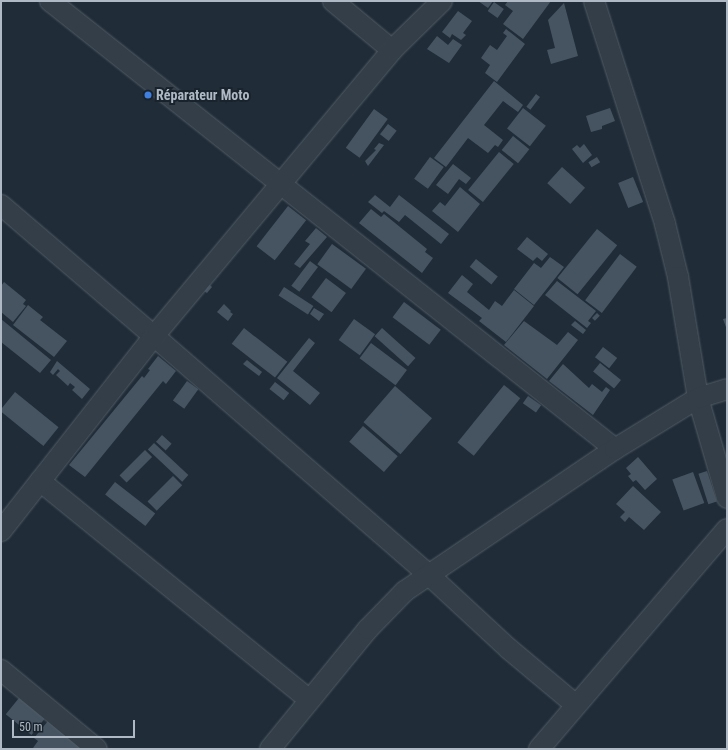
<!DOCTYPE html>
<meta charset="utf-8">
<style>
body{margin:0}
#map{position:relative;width:728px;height:750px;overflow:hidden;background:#202c38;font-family:"Roboto Condensed",sans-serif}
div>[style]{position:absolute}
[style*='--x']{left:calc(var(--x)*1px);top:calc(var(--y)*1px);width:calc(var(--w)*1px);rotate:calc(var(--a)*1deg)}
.building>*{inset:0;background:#465462;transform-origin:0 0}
.roads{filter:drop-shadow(0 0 1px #515c66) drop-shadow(0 0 1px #515c66)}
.minor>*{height:20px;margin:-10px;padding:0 10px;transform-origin:10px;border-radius:10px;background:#343e48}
.dots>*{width:11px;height:11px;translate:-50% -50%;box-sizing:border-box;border:2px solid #19232d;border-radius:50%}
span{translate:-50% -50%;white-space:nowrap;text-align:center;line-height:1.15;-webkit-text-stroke:4px #19232d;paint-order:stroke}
.poi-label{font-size:14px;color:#aeb9c5;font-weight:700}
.left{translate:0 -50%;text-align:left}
.frame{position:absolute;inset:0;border:2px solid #aeb9c5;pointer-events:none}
.scale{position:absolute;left:12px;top:720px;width:123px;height:18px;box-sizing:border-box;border:2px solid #aeb9c5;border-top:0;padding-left:5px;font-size:12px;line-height:14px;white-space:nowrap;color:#aeb9c5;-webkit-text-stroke:3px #19232d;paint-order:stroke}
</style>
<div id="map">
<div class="building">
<div style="clip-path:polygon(478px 1px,493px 1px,488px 8px)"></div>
<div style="clip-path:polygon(508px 1px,551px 1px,523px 39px,503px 24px,513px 11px,505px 5px)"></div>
<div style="left:494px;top:2px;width:12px;height:11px;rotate:35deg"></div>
<div style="clip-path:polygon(564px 3px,578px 56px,551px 64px,547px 50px,555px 48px,548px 20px)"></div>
<div style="clip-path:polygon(458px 11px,472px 21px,463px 33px,466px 35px,461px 40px,452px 34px,450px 38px,442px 32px)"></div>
<div style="clip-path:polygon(506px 29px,525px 44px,497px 82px,485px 73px,490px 65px,481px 58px,490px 45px,497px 50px,507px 36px,503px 33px)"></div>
<div style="clip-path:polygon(437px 36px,448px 45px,453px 39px,462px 45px,449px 63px,427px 49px)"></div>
<div style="clip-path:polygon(494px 81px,523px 105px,518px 112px,503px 101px,484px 125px,503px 140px,498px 147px,495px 145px,488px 153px,468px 138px,446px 167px,434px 158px)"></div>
<div style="left:536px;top:94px;width:5px;height:16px;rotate:37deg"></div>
<div style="left:523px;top:108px;width:29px;height:26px;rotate:38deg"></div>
<div style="clip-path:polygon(610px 108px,615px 121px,602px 126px,602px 129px,591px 132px,586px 116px)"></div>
<div style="left:374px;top:109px;width:17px;height:48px;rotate:36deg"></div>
<div style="left:388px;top:124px;width:11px;height:13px;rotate:38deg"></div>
<div style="left:513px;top:136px;width:21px;height:18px;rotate:39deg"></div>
<div style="clip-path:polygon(379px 143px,384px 145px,368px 166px,365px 161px,376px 150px,374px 149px)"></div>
<div style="clip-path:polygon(584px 144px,592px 155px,583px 163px,572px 149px,577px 145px,580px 148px)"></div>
<div style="left:499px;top:152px;width:19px;height:49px;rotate:39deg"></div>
<div style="left:430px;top:157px;width:17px;height:27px;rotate:36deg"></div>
<div style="left:597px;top:157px;width:6px;height:10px;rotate:59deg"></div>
<div style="clip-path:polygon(453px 164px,471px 178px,466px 184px,459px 179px,448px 194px,436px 185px)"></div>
<div style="left:562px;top:167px;width:31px;height:22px;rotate:42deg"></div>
<div style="left:633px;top:177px;width:27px;height:16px;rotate:68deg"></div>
<div style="clip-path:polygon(460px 187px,480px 204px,458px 232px,432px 211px,440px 202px,445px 206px)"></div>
<div style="clip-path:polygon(375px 195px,390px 207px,399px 195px,449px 234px,441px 244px,405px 215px,399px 222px,384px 211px,382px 213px,368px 202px)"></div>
<div style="left:288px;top:206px;width:23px;height:51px;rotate:38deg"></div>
<div style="clip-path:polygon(371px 209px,381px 217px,384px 214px,427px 249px,425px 252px,433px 258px,422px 273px,359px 223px)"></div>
<div style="clip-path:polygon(316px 228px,327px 237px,300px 268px,294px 264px,310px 244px,305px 241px)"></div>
<div style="left:597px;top:229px;width:26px;height:63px;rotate:39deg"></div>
<div style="clip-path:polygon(527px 237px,548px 254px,542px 261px,537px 257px,533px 261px,517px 249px)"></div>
<div style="left:332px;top:244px;width:42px;height:25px;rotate:36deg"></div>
<div style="left:620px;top:254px;width:21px;height:58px;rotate:37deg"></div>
<div style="clip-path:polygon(550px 257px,564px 267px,534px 305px,514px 289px,534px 263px,541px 268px)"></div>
<div style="left:476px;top:259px;width:28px;height:10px;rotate:39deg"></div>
<div style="left:310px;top:261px;width:10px;height:31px;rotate:37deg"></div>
<div style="clip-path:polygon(462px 275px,473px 284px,467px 292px,489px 310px,495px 301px,502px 306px,514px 290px,534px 306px,506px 342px,479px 321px,482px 318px,448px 293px)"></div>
<div style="left:326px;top:278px;width:25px;height:24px;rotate:37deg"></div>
<div style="clip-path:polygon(204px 280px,212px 287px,207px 293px,198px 287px)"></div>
<div style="clip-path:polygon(557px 281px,596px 311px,588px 321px,591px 323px,587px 328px,545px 295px)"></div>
<div style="clip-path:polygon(4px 282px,26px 300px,23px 304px,26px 306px,13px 322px,1px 312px,1px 286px)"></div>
<div style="left:284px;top:287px;width:35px;height:10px;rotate:33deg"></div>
<div style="left:404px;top:302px;width:46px;height:19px;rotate:37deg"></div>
<div style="clip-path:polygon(224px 304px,231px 311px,230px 312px,233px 314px,228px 321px,217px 312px)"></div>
<div style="clip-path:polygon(28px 305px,43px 317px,40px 320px,67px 341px,54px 357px,13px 325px)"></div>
<div style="clip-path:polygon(314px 308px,324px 314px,319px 321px,310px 314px)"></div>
<div style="left:597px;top:313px;width:4px;height:7px;rotate:45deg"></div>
<div style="clip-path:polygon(727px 318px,727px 330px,723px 319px)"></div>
<div style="clip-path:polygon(1px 319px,51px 360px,40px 373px,1px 342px)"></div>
<div style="left:354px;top:319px;width:26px;height:26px;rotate:36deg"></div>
<div style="clip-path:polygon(524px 321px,557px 345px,568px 332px,578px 340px,547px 379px,504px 345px)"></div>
<div style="clip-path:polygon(575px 321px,586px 330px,583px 334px,571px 325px)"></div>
<div style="left:244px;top:328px;width:55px;height:20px;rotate:38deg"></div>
<div style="left:382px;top:328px;width:45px;height:11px;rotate:42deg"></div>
<div style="clip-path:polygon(309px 338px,315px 343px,293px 371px,320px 393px,310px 405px,277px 378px)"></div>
<div style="left:371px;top:343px;width:45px;height:19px;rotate:37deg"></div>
<div style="left:603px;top:347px;width:18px;height:13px;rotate:38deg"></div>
<div style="clip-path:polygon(158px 356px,176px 371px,166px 384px,163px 381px,85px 477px,69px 465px,142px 376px,144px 378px,150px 370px,148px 369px)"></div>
<div style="clip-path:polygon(247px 360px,262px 372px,259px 376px,243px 364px)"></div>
<div style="clip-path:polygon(57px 361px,90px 389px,82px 399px,72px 390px,75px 387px,70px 383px,68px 386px,56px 375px,60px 371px,58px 369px,53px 375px,50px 372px)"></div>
<div style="left:600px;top:363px;width:27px;height:11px;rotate:39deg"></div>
<div style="clip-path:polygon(563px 364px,589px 388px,592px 384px,602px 392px,606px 387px,610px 390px,593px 415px,549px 381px)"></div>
<div style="left:187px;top:381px;width:14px;height:24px;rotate:36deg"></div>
<div style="left:275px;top:382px;width:18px;height:9px;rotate:38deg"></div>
<div style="left:504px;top:385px;width:21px;height:74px;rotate:39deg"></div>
<div style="left:395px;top:386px;width:49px;height:48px;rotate:41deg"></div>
<div style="left:15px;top:392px;width:56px;height:24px;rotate:39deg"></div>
<div style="left:528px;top:396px;width:16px;height:9px;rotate:35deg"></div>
<div style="left:363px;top:426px;width:46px;height:21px;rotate:41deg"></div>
<div style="left:162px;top:435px;width:13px;height:9px;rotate:42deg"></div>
<div style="left:154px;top:443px;width:47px;height:9px;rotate:43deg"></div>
<div style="left:145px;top:450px;width:10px;height:36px;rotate:45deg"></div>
<div style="clip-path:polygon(638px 457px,657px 479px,645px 490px,636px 480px,633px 482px,628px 476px,631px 474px,626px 468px)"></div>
<div style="left:707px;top:471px;width:32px;height:9px;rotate:72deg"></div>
<div style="left:693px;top:472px;width:33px;height:22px;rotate:70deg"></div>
<div style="left:173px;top:476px;width:13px;height:36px;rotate:45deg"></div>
<div style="left:115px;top:482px;width:51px;height:16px;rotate:38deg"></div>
<div style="clip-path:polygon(633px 486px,661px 512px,644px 530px,629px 517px,625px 522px,620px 517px,625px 512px,616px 504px)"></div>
<div style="left:19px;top:698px;width:33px;height:21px;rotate:39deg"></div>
<div style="clip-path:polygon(48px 721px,82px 749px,34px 749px,33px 748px,38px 741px,34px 738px)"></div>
</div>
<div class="roads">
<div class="minor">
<div style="--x:50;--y:1;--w:721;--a:38.41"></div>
<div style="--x:333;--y:1;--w:77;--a:39.7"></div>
<div style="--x:594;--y:1;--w:234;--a:72.3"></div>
<div style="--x:665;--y:224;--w:55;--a:76.2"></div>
<div style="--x:678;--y:277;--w:123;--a:80.6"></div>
<div style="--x:698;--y:398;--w:104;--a:73.8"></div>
<div style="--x:1;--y:205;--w:201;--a:40.6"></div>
<div style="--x:154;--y:336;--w:363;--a:41"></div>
<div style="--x:428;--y:574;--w:110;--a:42.8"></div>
<div style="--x:509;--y:649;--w:87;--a:39.9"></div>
<div style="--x:40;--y:481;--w:347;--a:39.1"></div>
<div style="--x:1;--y:531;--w:248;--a:-51.9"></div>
<div style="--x:154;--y:336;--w:372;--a:-50.2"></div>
<div style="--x:392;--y:50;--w:70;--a:-44.4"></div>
<div style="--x:1;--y:670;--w:124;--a:39.5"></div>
<div style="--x:270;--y:749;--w:155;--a:-50.8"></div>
<div style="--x:368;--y:629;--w:53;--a:-45.8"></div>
<div style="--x:405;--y:591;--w:254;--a:-34.1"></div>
<div style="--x:615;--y:449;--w:97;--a:-31.6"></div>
<div style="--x:698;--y:398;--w:30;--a:-17"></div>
<div style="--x:539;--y:749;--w:289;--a:-49.5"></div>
</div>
</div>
<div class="dots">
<div style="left:148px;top:95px;background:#3f7fe0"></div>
</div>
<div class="poi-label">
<span class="left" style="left:156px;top:95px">Réparateur Moto</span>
</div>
<div class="frame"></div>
<div class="scale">50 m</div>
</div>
